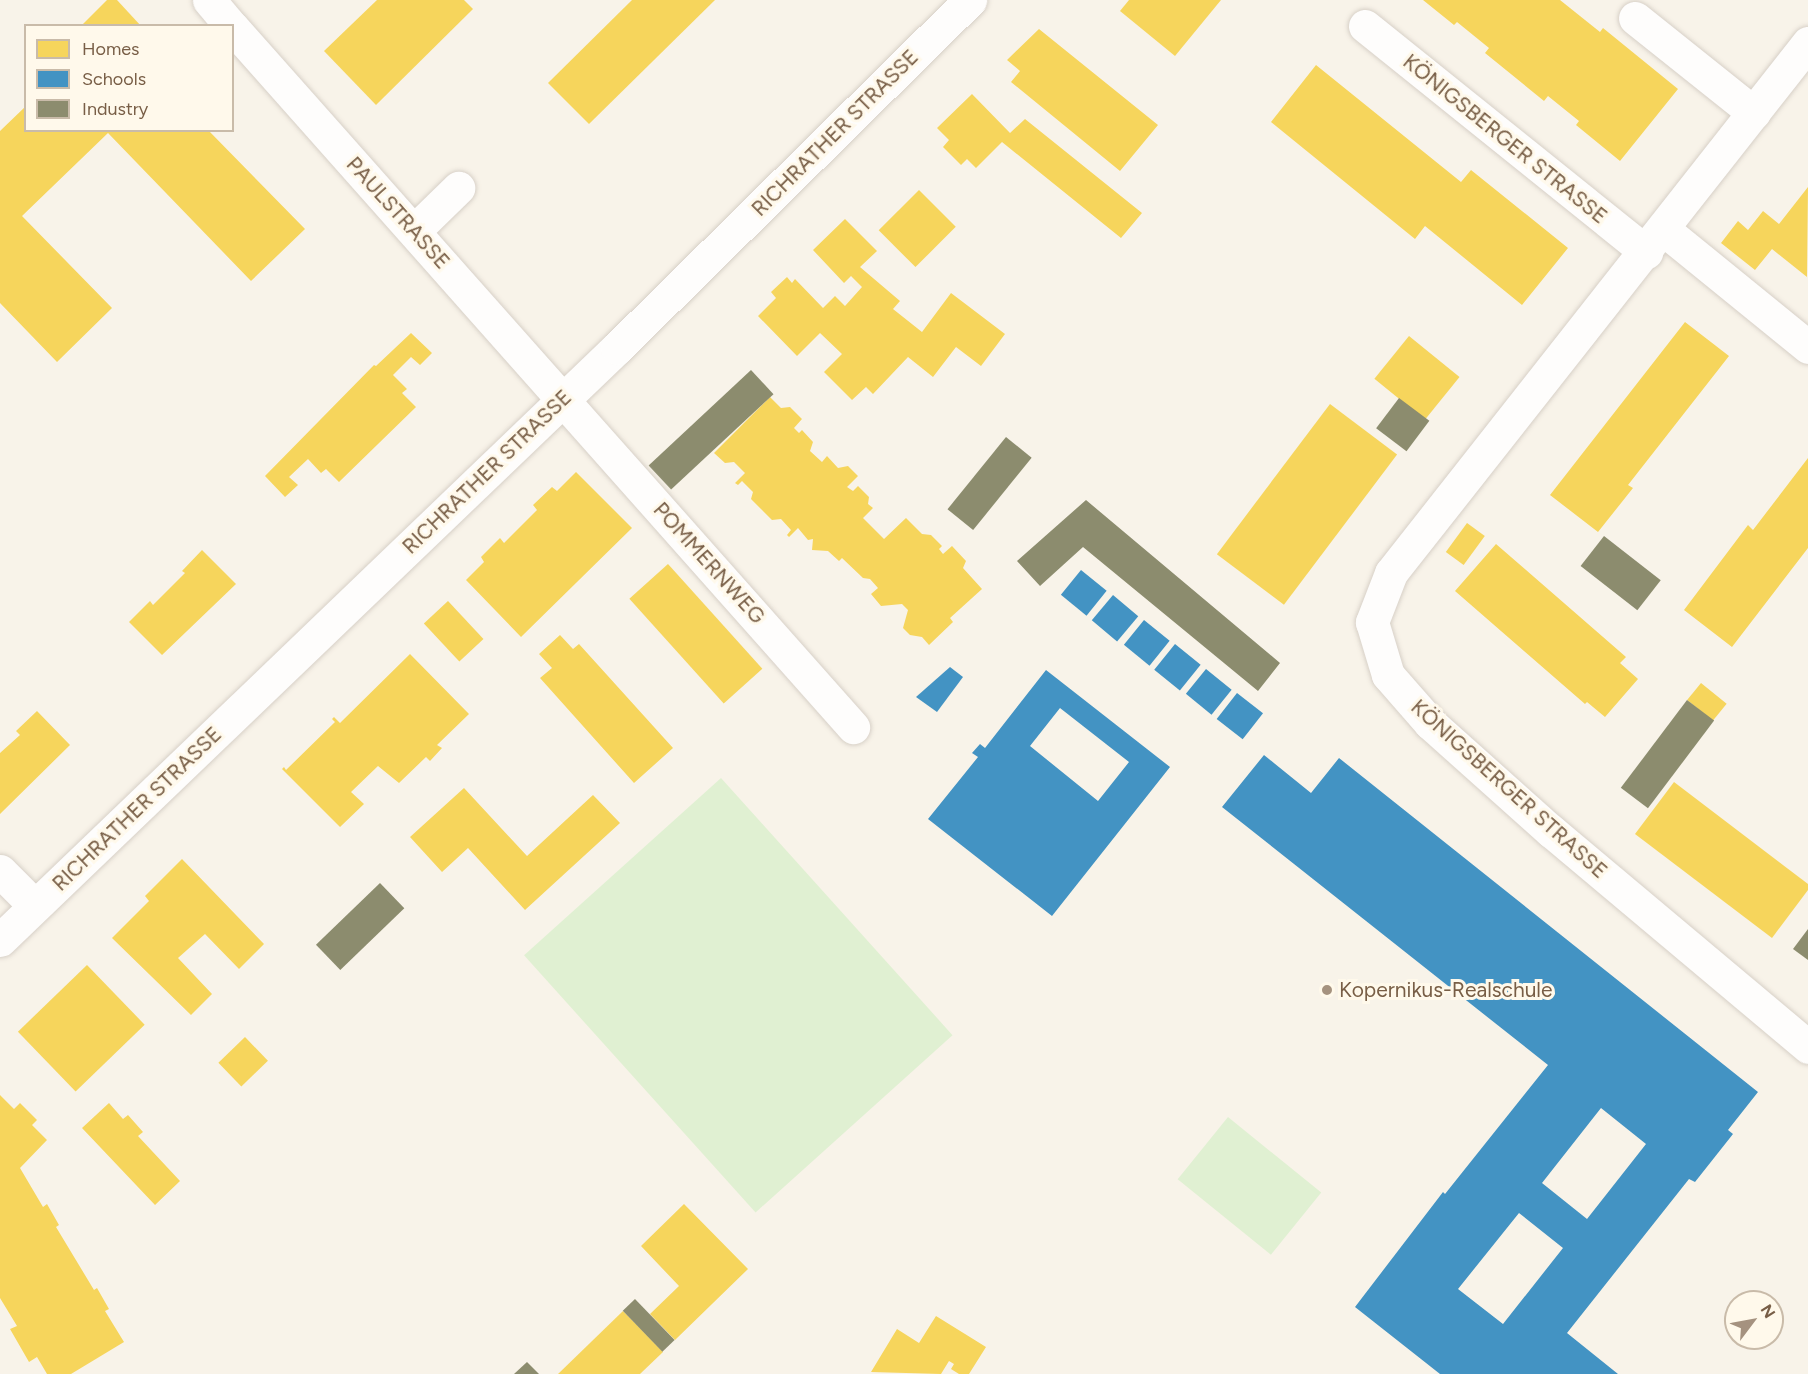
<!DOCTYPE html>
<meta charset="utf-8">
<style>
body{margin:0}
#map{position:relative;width:1808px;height:1374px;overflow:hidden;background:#f8f3e9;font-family:Figtree,sans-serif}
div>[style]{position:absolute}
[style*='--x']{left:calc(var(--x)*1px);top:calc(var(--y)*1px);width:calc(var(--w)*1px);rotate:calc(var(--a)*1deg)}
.green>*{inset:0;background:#e0f0d2;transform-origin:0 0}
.homes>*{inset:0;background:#f6d55c;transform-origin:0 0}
.schools>*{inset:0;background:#4393c3;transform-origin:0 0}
.industry>*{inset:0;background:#8c8c6e;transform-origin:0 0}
.roads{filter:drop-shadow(0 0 2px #d7d0c7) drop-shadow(0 0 2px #d7d0c7)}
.minor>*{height:33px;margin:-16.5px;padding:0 16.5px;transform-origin:16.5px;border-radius:16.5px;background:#fefdfc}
.dots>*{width:16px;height:16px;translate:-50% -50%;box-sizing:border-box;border:3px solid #fff9eb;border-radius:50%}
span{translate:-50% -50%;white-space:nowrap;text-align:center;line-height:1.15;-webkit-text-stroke:6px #fff9eb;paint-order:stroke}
.street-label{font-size:21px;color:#785e46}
.poi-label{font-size:21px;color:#785e46}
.left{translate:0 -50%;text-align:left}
.legend{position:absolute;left:24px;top:24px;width:210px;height:108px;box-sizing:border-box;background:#fff9eb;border:2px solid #c9bba9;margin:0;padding:8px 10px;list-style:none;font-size:18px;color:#785e46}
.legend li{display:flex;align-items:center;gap:12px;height:30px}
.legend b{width:30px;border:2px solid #c9bba9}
.north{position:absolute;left:1724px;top:1290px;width:60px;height:60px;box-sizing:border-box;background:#fff9eb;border:2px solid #c9bba9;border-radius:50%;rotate:58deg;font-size:16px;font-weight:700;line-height:24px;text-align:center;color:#785e46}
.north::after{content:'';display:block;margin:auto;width:21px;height:27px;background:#a5927f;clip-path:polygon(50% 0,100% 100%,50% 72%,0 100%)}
</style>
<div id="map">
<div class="green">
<div style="left:721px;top:778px;width:346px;height:265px;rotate:48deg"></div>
<div style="left:1228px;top:1117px;width:120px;height:80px;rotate:39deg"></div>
</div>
<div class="homes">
<div style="clip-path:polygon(107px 0,117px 0,141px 26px,81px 26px)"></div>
<div style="clip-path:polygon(377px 0,464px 0,473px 9px,376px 105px,324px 51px)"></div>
<div style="clip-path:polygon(632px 0,715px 0,589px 124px,548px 83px)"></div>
<div style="clip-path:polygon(1129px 0,1221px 0,1175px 56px,1120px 11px)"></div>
<div style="clip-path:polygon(1423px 0,1560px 0,1600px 32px,1603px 28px,1678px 89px,1620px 161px,1576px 125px,1579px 121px,1548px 96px,1544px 101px,1485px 53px,1489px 48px,1457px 22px,1454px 25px)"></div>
<div style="clip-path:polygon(1039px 29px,1158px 125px,1120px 171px,1011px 82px,1020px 71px,1007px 60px)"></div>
<div style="clip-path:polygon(1316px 65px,1461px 182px,1471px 170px,1568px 248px,1522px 305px,1425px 226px,1415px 239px,1271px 122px)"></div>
<div style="clip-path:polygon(972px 94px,1010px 133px,1025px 119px,1142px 213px,1121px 238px,1002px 142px,976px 168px,967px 159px,961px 165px,943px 147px,949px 140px,937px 128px)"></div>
<div style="clip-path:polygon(26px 106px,26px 130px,208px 130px,305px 229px,251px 281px,108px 133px,22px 216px,112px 308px,57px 362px,0 303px,0 131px)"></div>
<div style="clip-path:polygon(1808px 187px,1807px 277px,1772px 249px,1755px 270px,1721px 243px,1738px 221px,1748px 230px,1763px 211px,1779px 224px)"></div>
<div style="left:919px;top:190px;width:52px;height:57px;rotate:45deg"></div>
<div style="clip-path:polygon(845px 219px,877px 251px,860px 267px,900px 301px,893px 309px,922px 332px,951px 293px,1005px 334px,981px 366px,956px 347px,933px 377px,908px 357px,873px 394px,866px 387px,852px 400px,824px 372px,842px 354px,820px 333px,797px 356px,758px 316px,776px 298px,771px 292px,787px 277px,792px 283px,795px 279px,823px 308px,835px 296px,845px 306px,862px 287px,851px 276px,844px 283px,813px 250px)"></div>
<div style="clip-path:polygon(1685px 322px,1729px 356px,1628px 485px,1633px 488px,1598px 532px,1550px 495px)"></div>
<div style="clip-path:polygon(411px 333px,432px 353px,420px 365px,411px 357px,393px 375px,407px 389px,402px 393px,416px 407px,339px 482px,326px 469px,321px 473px,308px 459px,289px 477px,298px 485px,285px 497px,265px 476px,374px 365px,376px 366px)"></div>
<div style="left:1409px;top:336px;width:65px;height:55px;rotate:39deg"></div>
<div style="clip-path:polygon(770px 397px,781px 408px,790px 407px,802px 419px,794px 428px,799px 433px,802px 430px,813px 442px,810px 451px,822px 462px,827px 456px,838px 468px,848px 466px,858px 476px,847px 487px,853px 491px,858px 486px,869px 497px,868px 504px,873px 508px,863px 518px,884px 539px,906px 518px,922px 534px,931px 535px,942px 546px,939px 549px,943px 554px,952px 546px,966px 561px,963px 568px,982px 589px,950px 618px,953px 622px,929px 645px,922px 637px,910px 635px,903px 628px,908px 610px,902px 604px,881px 606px,871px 594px,878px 588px,870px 579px,863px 578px,842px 558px,839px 561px,828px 551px,812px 550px,813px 539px,808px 540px,798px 528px,789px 537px,787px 535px,791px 530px,781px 519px,772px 520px,751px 499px,753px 492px,742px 481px,738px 485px,735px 483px,745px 473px,734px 462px,725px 463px,714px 453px)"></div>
<div style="left:1330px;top:404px;width:84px;height:188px;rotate:37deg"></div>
<div style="clip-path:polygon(1808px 458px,1808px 548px,1732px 647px,1684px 610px,1748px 525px,1753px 530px)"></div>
<div style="clip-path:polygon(576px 472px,632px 528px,521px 637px,466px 580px,484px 562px,481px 557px,500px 538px,504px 543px,537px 510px,533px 505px,552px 487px,557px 491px)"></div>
<div style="left:1467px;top:523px;width:22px;height:36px;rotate:36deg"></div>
<div style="clip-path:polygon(1496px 544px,1626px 657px,1620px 663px,1638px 679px,1605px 717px,1587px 702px,1585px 704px,1455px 591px)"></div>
<div style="clip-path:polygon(202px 550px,236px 584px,162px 655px,129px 622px,150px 601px,153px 605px,185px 573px,182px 571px)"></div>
<div style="left:668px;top:564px;width:141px;height:52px;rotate:48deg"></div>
<div style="left:448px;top:601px;width:52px;height:33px;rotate:47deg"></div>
<div style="clip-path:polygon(560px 635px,573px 649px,579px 644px,673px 748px,634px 783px,540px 678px,552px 668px,539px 654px)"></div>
<div style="clip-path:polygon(410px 654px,469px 714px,437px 745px,442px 748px,430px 761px,426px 757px,399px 783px,378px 766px,351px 792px,364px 804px,340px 827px,282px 769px,284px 767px,286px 770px,335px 722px,332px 719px,334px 717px,340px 723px)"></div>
<div style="left:1701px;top:683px;width:33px;height:22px;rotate:39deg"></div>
<div style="clip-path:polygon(37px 711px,70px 745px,0 814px,0 753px,20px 735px,16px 731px)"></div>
<div style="clip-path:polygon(1674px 782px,1808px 884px,1808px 890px,1772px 938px,1635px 834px)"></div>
<div style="clip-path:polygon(464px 788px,527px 856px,593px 795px,620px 823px,525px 910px,468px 848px,442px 872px,410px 837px)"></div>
<div style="clip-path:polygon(182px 859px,264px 944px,239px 969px,205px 934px,178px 958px,212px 994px,191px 1015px,112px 938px,149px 901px,145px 896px)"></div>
<div style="left:87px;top:965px;width:83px;height:96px;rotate:46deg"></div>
<div style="left:245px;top:1037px;width:33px;height:37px;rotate:46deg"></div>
<div style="clip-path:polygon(0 1095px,14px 1109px,20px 1103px,37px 1120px,32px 1125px,47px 1140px,20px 1168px,43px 1207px,47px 1204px,59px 1225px,56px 1227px,94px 1290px,97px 1288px,109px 1309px,105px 1311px,124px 1342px,71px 1374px,47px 1374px,37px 1357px,29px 1362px,10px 1329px,17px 1326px,0 1298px)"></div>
<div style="clip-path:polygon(109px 1103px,123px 1119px,128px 1115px,143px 1132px,138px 1136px,180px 1181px,155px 1205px,82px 1128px)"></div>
<div style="clip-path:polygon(684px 1204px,748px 1269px,675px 1340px,650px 1314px,679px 1286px,641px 1246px)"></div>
<div style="clip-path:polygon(623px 1311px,663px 1352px,640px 1374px,558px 1374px)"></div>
<div style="clip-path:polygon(936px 1316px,986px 1347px,969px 1374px,959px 1374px,951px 1369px,954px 1364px,949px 1361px,941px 1374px,871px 1372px,897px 1329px,919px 1343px)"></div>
</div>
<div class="schools">
<div style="left:1081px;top:570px;width:33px;height:32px;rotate:39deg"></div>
<div style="left:1113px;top:595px;width:33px;height:33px;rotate:40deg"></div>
<div style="left:1144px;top:620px;width:33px;height:32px;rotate:39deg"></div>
<div style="left:1175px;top:644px;width:33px;height:33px;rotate:39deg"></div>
<div style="clip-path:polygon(950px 667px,963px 677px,937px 712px,916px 697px)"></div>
<div style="left:1206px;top:669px;width:33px;height:32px;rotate:39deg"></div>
<div style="clip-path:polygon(evenodd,1046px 670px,1170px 767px,1052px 916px,928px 819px,978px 757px,972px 753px,980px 744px,985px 748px,1046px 670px,1060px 708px,1129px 762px,1098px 801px,1030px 746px,1060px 708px)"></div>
<div style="left:1237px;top:693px;width:33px;height:33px;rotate:38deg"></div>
<div style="clip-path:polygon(evenodd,1264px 755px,1311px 793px,1339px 758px,1758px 1092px,1728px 1130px,1733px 1134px,1695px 1182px,1689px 1179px,1567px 1333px,1618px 1374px,1440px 1374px,1355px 1307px,1443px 1192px,1445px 1194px,1548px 1065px,1222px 807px,1264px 755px,1601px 1108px,1646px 1144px,1587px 1219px,1542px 1183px,1601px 1108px,1264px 755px,1519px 1213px,1563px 1248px,1503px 1324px,1458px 1289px,1519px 1213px)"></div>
</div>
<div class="industry">
<div style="left:751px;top:370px;width:33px;height:140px;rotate:47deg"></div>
<div style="left:1399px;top:398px;width:38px;height:38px;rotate:37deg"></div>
<div style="left:1006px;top:437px;width:33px;height:93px;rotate:39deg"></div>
<div style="clip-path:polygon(1086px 500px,1280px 663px,1258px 691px,1083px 547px,1040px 586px,1017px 561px)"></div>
<div style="left:1604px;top:536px;width:72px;height:38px;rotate:38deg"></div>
<div style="left:1687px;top:700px;width:34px;height:110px;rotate:37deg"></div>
<div style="left:380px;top:883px;width:35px;height:89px;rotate:46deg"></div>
<div style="clip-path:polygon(1808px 929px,1808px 960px,1793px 949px)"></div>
<div style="left:635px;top:1299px;width:57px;height:17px;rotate:46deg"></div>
<div style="clip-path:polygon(527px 1362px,539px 1374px,514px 1374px)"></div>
</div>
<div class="roads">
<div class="minor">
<div style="--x:209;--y:0;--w:34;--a:50"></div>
<div style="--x:1635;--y:18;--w:152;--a:38.6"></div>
<div style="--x:1365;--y:26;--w:361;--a:38.8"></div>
<div style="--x:232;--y:27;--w:936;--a:48.42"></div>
<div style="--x:1808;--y:43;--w:674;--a:128.2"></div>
<div style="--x:1391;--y:573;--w:53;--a:111.2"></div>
<div style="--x:1372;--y:622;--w:55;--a:73.2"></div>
<div style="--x:1388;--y:675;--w:64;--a:48.8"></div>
<div style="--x:1430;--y:723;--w:162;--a:41.8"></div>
<div style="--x:1551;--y:831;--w:336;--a:40"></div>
<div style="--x:1663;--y:229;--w:187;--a:39.1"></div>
<div style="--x:414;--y:231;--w:62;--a:-44.3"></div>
<div style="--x:0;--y:871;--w:49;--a:45"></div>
<div style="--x:0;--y:940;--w:855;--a:-43.82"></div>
<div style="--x:617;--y:348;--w:496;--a:-44.6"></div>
</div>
</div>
<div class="dots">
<div style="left:1327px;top:990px;background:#a5927f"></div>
</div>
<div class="street-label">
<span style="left:835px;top:133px;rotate:-45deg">RICHRATHER STRASSE</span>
<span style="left:1505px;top:139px;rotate:39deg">KÖNIGSBERGER STRASSE</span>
<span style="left:398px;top:213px;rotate:48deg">PAULSTRASSE</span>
<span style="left:487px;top:472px;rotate:-44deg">RICHRATHER STRASSE</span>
<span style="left:709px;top:563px;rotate:48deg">POMMERNWEG</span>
<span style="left:1509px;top:789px;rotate:42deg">KÖNIGSBERGER STRASSE</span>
<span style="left:137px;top:809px;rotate:-44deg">RICHRATHER STRASSE</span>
</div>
<div class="poi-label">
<span class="left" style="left:1339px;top:990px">Kopernikus-Realschule</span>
</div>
<ul class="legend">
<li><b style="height:16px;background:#f6d55c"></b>Homes</li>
<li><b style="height:16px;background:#4393c3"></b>Schools</li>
<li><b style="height:16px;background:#8c8c6e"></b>Industry</li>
</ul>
<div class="north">N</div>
</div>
